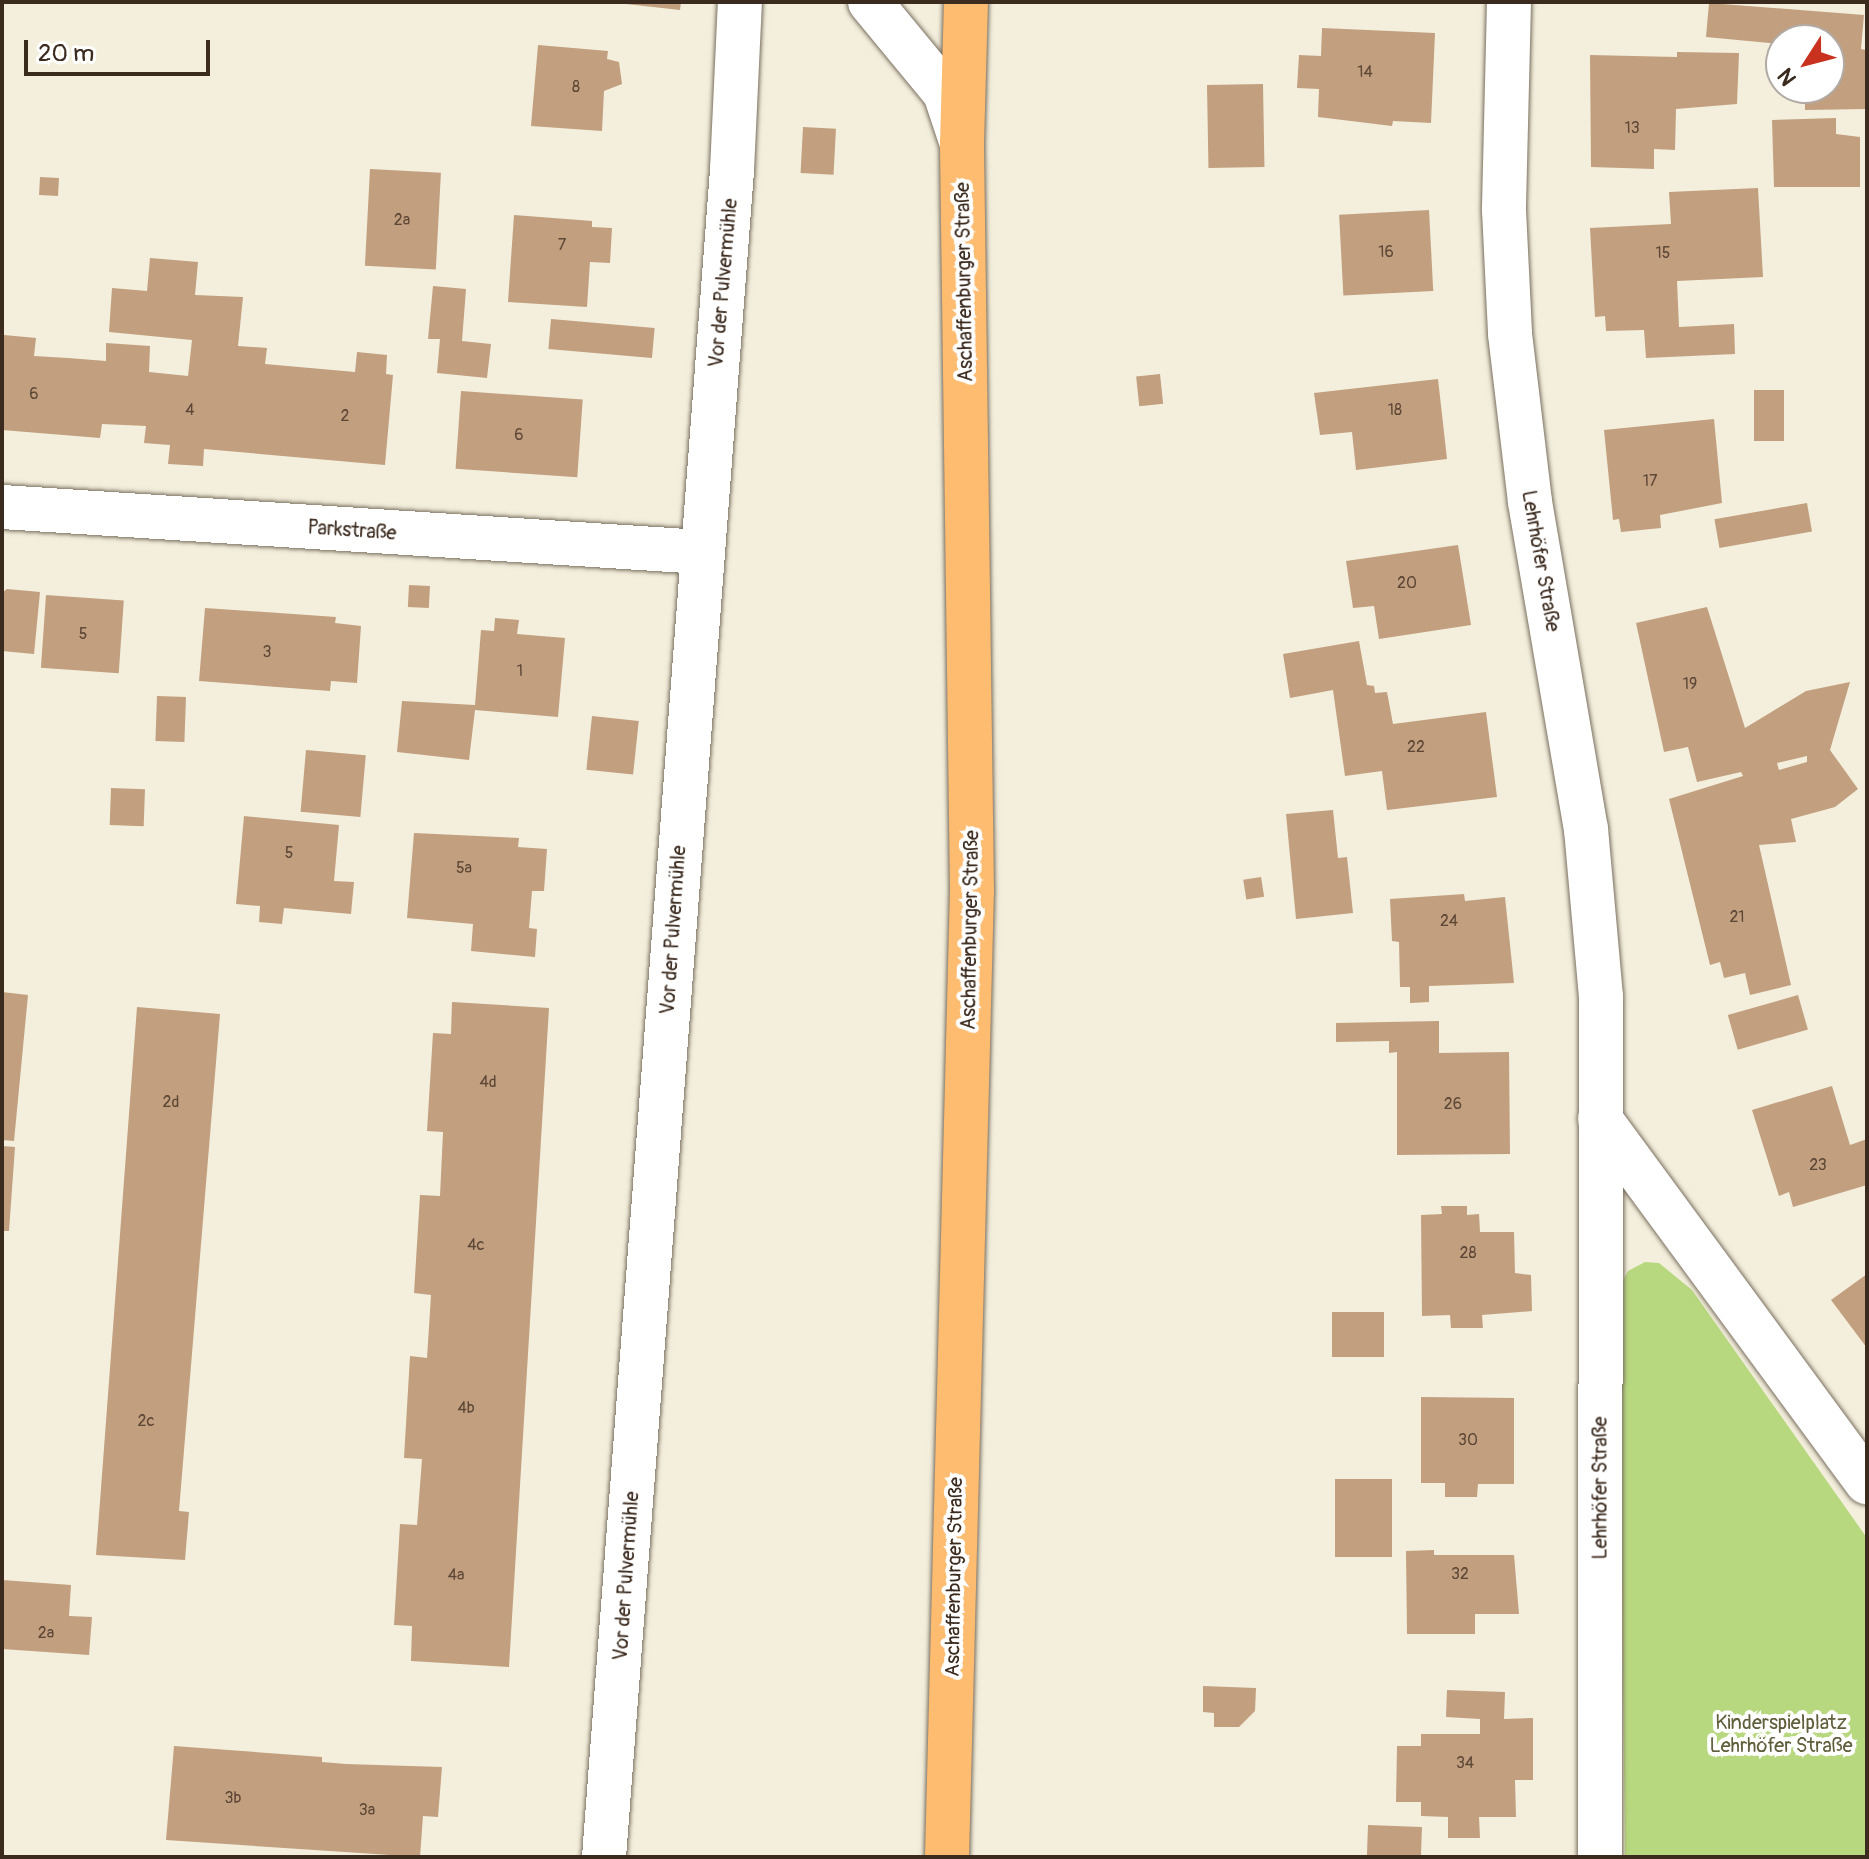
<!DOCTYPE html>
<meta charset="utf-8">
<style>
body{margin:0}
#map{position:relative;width:1869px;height:1859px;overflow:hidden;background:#f3efdc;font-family:Pangolin,sans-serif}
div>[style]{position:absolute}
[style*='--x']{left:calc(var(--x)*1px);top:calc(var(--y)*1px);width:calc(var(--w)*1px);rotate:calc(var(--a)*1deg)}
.green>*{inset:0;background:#b8d87f}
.building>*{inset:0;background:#c29f7f;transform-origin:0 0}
.roads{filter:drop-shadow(0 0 2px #7b6f60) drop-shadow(0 0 2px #7b6f60)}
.street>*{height:44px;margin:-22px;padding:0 22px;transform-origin:22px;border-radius:22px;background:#fff}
.primary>*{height:44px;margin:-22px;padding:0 22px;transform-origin:22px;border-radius:22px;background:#febc71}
span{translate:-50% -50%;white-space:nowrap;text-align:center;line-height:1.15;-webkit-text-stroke:8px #fff;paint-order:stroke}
.number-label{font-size:16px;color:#5d4736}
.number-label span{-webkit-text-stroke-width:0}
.street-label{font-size:20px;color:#3b2a1e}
.park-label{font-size:20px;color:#605e3b}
.frame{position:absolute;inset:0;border:4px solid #3b2a1e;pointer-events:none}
.north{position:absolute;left:1765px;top:24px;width:80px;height:80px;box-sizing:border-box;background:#fff;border:2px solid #b1aaa5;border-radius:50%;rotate:234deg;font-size:22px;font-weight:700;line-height:32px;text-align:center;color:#3b2a1e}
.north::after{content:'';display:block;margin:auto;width:28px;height:36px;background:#c8321e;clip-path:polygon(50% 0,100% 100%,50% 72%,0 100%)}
.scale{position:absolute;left:24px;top:40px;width:186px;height:36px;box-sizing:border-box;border:4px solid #3b2a1e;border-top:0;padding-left:10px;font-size:24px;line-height:28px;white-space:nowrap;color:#3b2a1e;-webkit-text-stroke:6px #fff;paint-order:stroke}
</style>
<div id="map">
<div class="green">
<div style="clip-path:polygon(1645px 1262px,1659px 1263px,1692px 1290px,1867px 1538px,1867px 1857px,1625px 1857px,1619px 1287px,1628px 1271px)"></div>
</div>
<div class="building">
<div style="clip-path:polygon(608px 2px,681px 2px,680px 10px)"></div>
<div style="clip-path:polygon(1709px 3px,1864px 15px,1861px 49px,1866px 50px,1867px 109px,1805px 110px,1805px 88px,1829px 88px,1829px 40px,1781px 44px,1706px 37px)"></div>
<div style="clip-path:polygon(1322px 28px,1435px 33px,1431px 123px,1393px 121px,1392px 126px,1318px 117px,1319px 89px,1297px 88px,1299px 55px,1321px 56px)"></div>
<div style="clip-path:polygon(538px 45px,608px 51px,607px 59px,619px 62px,622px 84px,604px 91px,602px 131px,531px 126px)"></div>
<div style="clip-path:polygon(1677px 52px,1739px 53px,1737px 104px,1676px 109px,1675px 150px,1654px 149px,1654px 169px,1591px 167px,1590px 55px,1677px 57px)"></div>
<div style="left:1263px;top:84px;width:83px;height:56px;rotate:89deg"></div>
<div style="clip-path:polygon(1836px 118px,1836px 134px,1860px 137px,1860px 187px,1774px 187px,1772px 120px)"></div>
<div style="left:803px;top:127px;width:33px;height:46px;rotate:3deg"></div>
<div style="left:370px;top:169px;width:71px;height:97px;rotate:3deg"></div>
<div style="left:40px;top:177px;width:19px;height:18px;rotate:3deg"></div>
<div style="clip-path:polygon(1758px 188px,1763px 277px,1677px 281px,1679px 327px,1734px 324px,1735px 354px,1646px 358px,1644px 330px,1606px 331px,1605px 316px,1595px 317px,1590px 228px,1671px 224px,1669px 192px)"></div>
<div style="left:1429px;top:210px;width:81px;height:90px;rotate:87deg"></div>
<div style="clip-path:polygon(514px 215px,592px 221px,592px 227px,612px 228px,610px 263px,590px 262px,587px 307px,508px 302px)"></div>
<div style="clip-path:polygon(150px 258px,198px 262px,195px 295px,243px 297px,238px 346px,267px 348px,265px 364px,355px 372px,357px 352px,387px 355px,386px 374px,393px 375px,385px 465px,204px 449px,203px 466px,168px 464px,170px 445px,144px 443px,146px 426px,102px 424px,100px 438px,2px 430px,4px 335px,36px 338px,34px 356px,68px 358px,106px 361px,106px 343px,150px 346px,149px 372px,188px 376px,192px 340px,109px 332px,112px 288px,147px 291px)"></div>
<div style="clip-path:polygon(433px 286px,466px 289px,462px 341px,491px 344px,487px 378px,437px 373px,440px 339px,428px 339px)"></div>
<div style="left:551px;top:319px;width:104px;height:30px;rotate:5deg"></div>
<div style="left:1160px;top:374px;width:30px;height:24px;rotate:84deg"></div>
<div style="clip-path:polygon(1438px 379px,1447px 459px,1356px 470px,1352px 432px,1320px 435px,1314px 393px)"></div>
<div style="left:1754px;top:390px;width:30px;height:51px"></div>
<div style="left:461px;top:391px;width:122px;height:78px;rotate:4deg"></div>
<div style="clip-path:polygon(1714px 419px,1722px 503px,1660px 515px,1661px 528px,1621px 532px,1619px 519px,1613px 520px,1604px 430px)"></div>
<div style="left:1807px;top:503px;width:29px;height:94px;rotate:80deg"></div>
<div style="clip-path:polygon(1458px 545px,1471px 625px,1379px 639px,1374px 606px,1353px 608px,1346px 561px)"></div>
<div style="left:409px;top:585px;width:21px;height:22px;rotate:3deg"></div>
<div style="clip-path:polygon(7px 589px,40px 592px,34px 654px,2px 651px,2px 593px)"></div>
<div style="left:46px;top:595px;width:78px;height:73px;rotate:4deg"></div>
<div style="clip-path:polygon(evenodd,1707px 607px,1745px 728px,1806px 691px,1850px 682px,1830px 750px,1858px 789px,1835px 807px,1791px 819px,1796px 842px,1759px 845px,1791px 985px,1750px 995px,1745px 973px,1724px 978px,1720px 962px,1710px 965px,1669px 799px,1743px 776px,1741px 772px,1697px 782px,1688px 747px,1664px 752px,1636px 623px,1707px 607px,1807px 756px,1807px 762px,1779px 770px,1777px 763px,1807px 756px)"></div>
<div style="clip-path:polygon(205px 608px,336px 617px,335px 623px,361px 626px,357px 683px,331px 681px,330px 691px,199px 681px)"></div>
<div style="clip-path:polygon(495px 618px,519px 620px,517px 634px,565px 638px,558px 717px,475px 710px,469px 760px,397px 752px,402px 701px,475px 705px,481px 630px,494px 631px)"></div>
<div style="clip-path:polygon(1359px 641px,1367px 685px,1374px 686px,1375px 693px,1387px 692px,1393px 724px,1486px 712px,1497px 797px,1387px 810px,1382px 771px,1345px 776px,1333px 690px,1290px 698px,1283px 654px)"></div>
<div style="left:157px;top:696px;width:29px;height:45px;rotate:2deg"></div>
<div style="left:592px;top:716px;width:47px;height:54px;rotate:6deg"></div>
<div style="left:306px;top:750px;width:60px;height:62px;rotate:5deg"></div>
<div style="left:111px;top:788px;width:34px;height:37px;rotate:2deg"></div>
<div style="clip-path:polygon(1333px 810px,1338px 858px,1347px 857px,1353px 913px,1296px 919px,1286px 814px)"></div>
<div style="clip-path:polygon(244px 816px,339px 825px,334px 881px,354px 882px,351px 914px,284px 908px,282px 924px,259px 922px,260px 906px,236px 904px)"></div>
<div style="clip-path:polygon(414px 833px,519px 838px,518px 847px,547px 849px,544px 891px,532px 891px,529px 928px,537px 929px,535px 957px,471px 951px,473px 924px,407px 918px)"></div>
<div style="left:1261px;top:877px;width:20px;height:18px;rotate:81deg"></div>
<div style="clip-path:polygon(1464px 894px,1465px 901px,1505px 897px,1514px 983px,1429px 986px,1429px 1002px,1410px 1003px,1410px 987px,1400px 987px,1399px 942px,1392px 941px,1390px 899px)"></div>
<div style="clip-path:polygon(2px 992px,28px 995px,14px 1141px,2px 1140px)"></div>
<div style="left:1798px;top:995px;width:36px;height:73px;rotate:74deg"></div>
<div style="clip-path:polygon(452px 1002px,549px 1008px,509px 1667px,411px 1661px,412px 1626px,394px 1625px,400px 1524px,417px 1525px,422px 1459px,404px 1458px,410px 1356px,427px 1358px,429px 1327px,431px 1295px,414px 1293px,420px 1195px,440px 1196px,443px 1132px,427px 1131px,433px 1033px,451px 1034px)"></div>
<div style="clip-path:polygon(137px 1007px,220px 1014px,179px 1511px,189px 1512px,185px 1560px,96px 1555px)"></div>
<div style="clip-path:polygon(1439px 1021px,1439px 1053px,1509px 1052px,1510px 1154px,1397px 1155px,1397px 1052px,1389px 1053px,1389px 1041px,1336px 1042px,1336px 1023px)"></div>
<div style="clip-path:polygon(1832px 1086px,1850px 1145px,1867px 1139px,1867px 1185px,1793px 1207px,1789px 1192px,1779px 1196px,1752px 1110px)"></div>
<div style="clip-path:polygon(2px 1146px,15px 1147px,9px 1231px,2px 1231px)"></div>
<div style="clip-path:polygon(1441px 1206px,1467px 1206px,1467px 1215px,1479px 1214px,1480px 1232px,1514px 1232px,1515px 1273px,1531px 1275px,1532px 1311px,1482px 1315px,1483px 1328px,1451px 1328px,1450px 1315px,1422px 1316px,1421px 1215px,1442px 1214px)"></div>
<div style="clip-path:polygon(1867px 1274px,1867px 1348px,1831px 1300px)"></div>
<div style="left:1332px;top:1312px;width:52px;height:45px"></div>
<div style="clip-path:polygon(1421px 1397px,1514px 1398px,1514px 1484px,1478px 1484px,1477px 1497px,1445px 1497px,1445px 1483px,1421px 1483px)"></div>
<div style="left:1335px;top:1479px;width:57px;height:78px"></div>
<div style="clip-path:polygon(1434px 1550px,1434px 1555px,1514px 1555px,1519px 1614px,1475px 1614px,1475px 1634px,1407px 1634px,1406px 1551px)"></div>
<div style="clip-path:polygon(2px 1580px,71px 1585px,69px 1616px,92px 1617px,89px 1655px,2px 1649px)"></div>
<div style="clip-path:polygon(1203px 1686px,1256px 1688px,1255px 1711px,1239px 1727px,1214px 1727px,1214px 1713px,1203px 1712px)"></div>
<div style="clip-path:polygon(1447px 1690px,1505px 1692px,1504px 1719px,1533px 1718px,1533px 1780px,1515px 1780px,1516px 1817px,1479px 1817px,1480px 1838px,1448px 1838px,1448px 1817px,1421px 1816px,1421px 1802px,1396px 1802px,1397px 1746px,1421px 1746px,1421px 1734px,1480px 1734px,1480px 1719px,1446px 1717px)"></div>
<div style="clip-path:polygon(174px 1746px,322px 1757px,322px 1762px,346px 1764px,442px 1767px,438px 1817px,423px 1816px,420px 1857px,166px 1840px)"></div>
<div style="left:1368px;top:1825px;width:54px;height:32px;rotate:2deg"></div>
</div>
<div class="roads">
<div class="street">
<div style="--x:870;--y:2;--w:118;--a:50.5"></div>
<div style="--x:945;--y:93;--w:51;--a:71.6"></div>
<div style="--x:1509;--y:2;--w:208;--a:91.4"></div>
<div style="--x:1504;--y:210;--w:124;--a:87.2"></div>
<div style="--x:1510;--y:334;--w:169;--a:83.2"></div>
<div style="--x:1530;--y:502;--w:332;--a:80.3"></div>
<div style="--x:1586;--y:829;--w:168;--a:84.9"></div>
<div style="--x:1601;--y:996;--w:861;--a:90.07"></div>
<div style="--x:2;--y:507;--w:700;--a:3.68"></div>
<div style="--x:1600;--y:1119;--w:451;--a:53.7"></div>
<div style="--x:604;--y:1857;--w:1692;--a:-85.66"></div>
<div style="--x:732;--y:170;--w:168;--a:-87.3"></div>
</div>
<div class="primary">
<div style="--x:947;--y:1857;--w:966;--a:-88.52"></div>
<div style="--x:972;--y:891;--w:747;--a:-90.77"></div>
<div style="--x:962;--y:144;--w:142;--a:-88.4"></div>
</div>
</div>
<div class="number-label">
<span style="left:1365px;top:72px">14</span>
<span style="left:576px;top:87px">8</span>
<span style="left:1632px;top:128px">13</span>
<span style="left:402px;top:220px">2a</span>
<span style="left:562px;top:245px">7</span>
<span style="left:1386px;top:252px">16</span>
<span style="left:1663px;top:253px">15</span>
<span style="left:34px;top:394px">6</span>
<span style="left:190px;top:410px">4</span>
<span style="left:1395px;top:410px">18</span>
<span style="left:345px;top:416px">2</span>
<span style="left:519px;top:435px">6</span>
<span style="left:1650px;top:481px">17</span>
<span style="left:1407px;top:583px">20</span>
<span style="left:83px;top:634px">5</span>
<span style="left:267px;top:652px">3</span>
<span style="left:520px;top:671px">1</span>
<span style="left:1690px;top:684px">19</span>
<span style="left:1416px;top:747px">22</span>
<span style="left:289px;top:853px">5</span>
<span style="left:464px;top:868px">5a</span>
<span style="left:1737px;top:917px">21</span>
<span style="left:1449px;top:921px">24</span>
<span style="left:488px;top:1082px">4d</span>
<span style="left:171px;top:1102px">2d</span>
<span style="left:1453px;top:1104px">26</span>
<span style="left:1818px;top:1165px">23</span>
<span style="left:476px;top:1245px">4c</span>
<span style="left:1468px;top:1253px">28</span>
<span style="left:466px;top:1408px">4b</span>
<span style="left:146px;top:1421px">2c</span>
<span style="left:1468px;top:1440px">30</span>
<span style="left:1460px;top:1574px">32</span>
<span style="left:456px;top:1575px">4a</span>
<span style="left:46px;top:1633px">2a</span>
<span style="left:1465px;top:1763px">34</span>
<span style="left:233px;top:1798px">3b</span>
<span style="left:367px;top:1810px">3a</span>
</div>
<div class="street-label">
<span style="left:964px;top:282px;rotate:-91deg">Aschaffenburger Straße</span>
<span style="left:723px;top:283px;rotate:-85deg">Vor der Pulvermühle</span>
<span style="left:352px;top:530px;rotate:4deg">Parkstraße</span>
<span style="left:1541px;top:561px;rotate:80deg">Lehrhöfer Straße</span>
<span style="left:673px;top:930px;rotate:-86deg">Vor der Pulvermühle</span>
<span style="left:970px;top:930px;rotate:-89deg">Aschaffenburger Straße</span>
<span style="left:1600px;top:1488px;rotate:-90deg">Lehrhöfer Straße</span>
<span style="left:626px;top:1576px;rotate:-86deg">Vor der Pulvermühle</span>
<span style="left:954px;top:1577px;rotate:-89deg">Aschaffenburger Straße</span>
</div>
<div class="park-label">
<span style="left:1781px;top:1734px">Kinderspielplatz<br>Lehrhöfer Straße</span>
</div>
<div class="frame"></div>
<div class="north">N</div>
<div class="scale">20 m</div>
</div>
